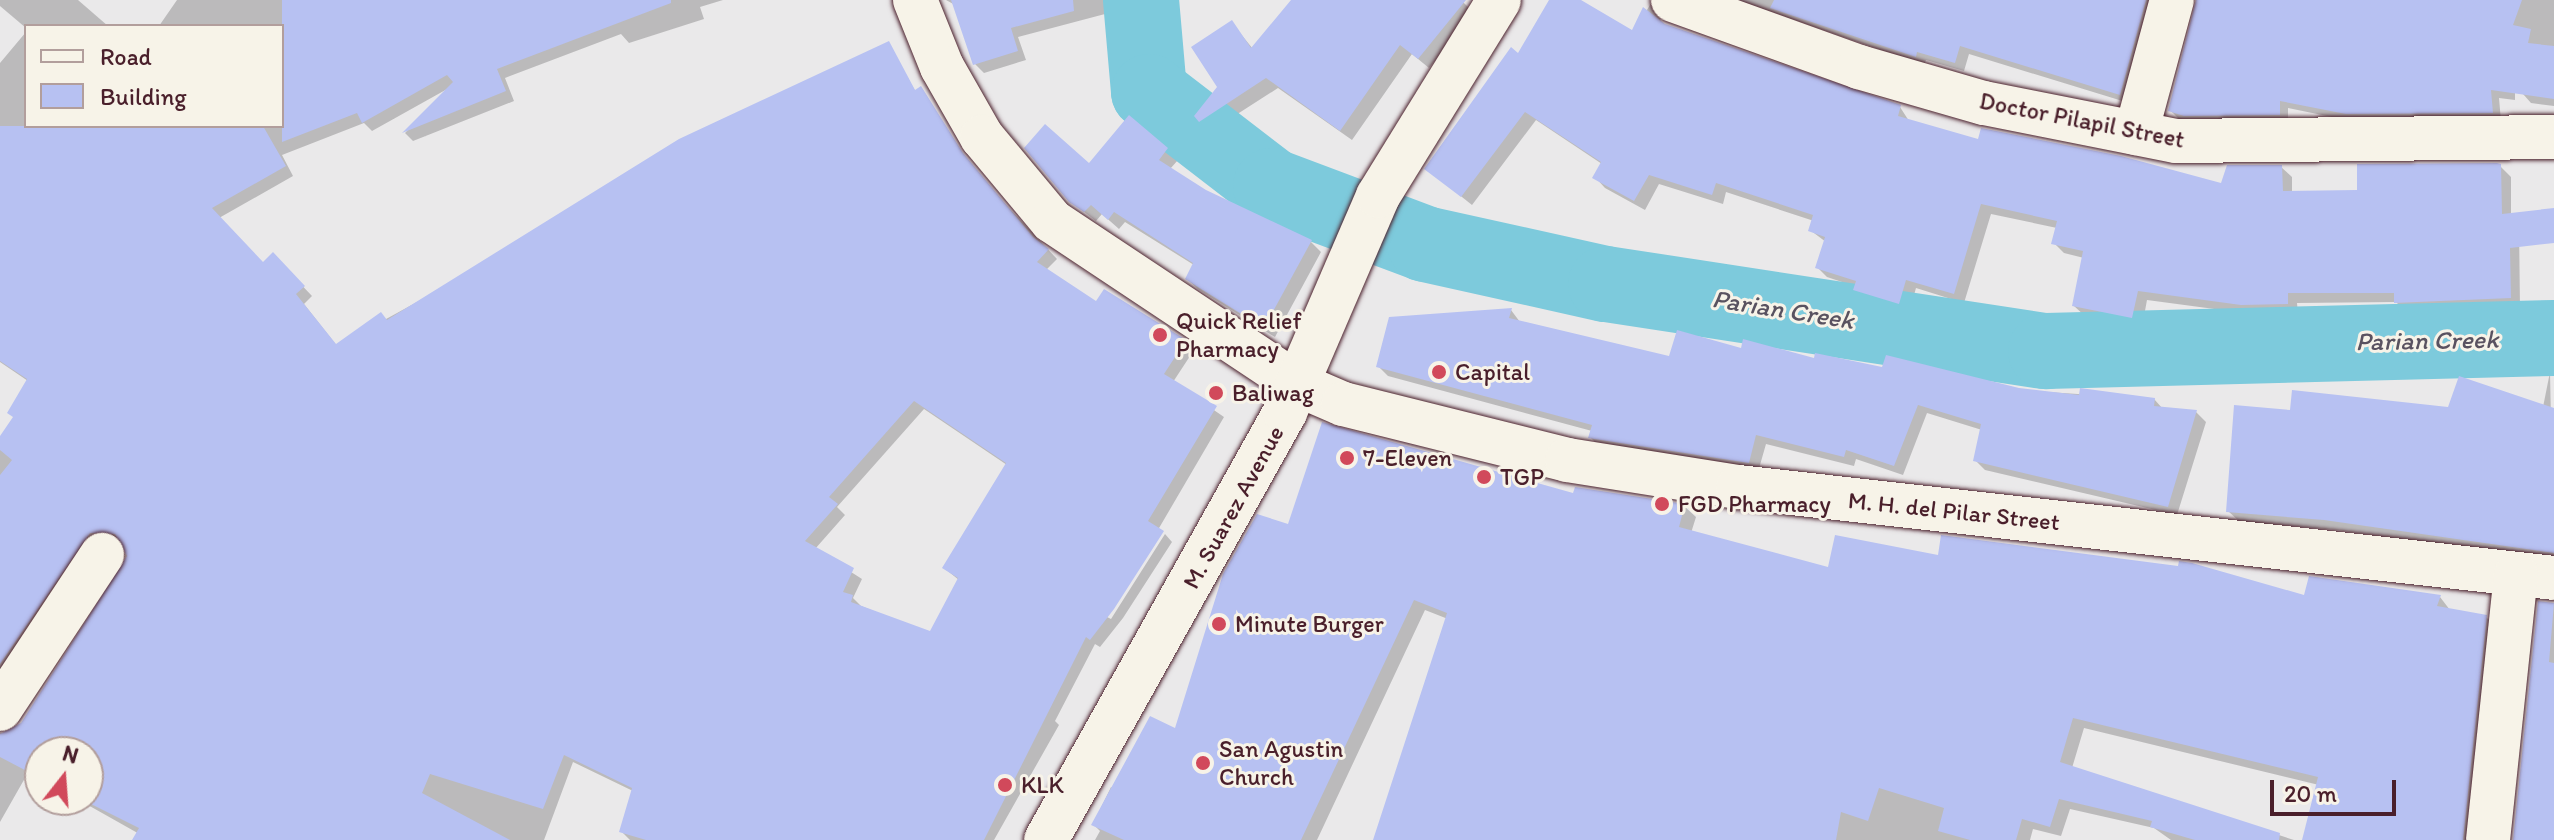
<!DOCTYPE html>
<style>
body{margin:0}
#map{position:relative;width:2554px;height:840px;overflow:hidden;background:#eae9ea;font-family:Itim,sans-serif}
div>[style]{position:absolute}
[style*='--x']{left:calc(var(--x)*1px);top:calc(var(--y)*1px);width:calc(var(--w)*1px);rotate:calc(var(--a)*1deg)}
.shadow>*{inset:0;background:#0003}
.river>*{height:76px;margin:-38px;padding:0 38px;transform-origin:38px;border-radius:38px;background:#7dcadc}
.building>*{inset:0;background:#b7c1f2}
.roads{filter:drop-shadow(0 0 2px #4a1f2b) drop-shadow(0 0 2px #4a1f2b)}
.minor>*{height:44px;margin:-22px;padding:0 22px;transform-origin:22px;border-radius:22px;background:#f7f3e8}
.dots>*{width:22px;height:22px;translate:-50% -50%;box-sizing:border-box;border:4px solid #f7f3e8;border-radius:50%}
span{translate:-50% -50%;white-space:nowrap;text-align:center;line-height:1.15;-webkit-text-stroke:6px #f7f3e8;paint-order:stroke}
.street-label{font-size:24px;color:#4a1f2b}
.poi-label{font-size:24px;color:#4a1f2b}
.left{translate:0 -50%;text-align:left}
.water-label{font-size:26px;color:#595260;font-style:italic}
.legend{position:absolute;left:24px;top:24px;width:260px;height:104px;box-sizing:border-box;background:#f7f3e8;border:2px solid #b29e9c;margin:0;padding:10px 14px;list-style:none;font-size:24px;color:#4a1f2b}
.legend li{display:flex;align-items:center;gap:16px;height:40px}
.legend b{width:40px;border:2px solid #b29e9c}
.north{position:absolute;left:24px;top:736px;width:80px;height:80px;box-sizing:border-box;background:#f7f3e8;border:2px solid #b29e9c;border-radius:50%;rotate:17deg;font-size:22px;font-weight:700;line-height:32px;text-align:center;color:#4a1f2b}
.north::after{content:'';display:block;margin:auto;width:28px;height:36px;background:#d1495b;clip-path:polygon(50% 0,100% 100%,50% 72%,0 100%)}
.scale{position:absolute;left:2270px;top:780px;width:126px;height:36px;box-sizing:border-box;border:4px solid #4a1f2b;border-top:0;padding-left:10px;font-size:24px;line-height:28px;white-space:nowrap;color:#4a1f2b;-webkit-text-stroke:6px #f7f3e8;paint-order:stroke}
</style>
<div id="map">
<div class="shadow">
<div style="clip-path:polygon(0 0,78px 0,108px 26px,26px 28px,0 6px)"></div>
<div style="clip-path:polygon(evenodd,177px 0,723px 0,700px 7px,704px 19px,629px 43px,621px 34px,505px 78px,514px 101px,413px 141px,405px 133px,449px 88px,372px 131px,364px 123px,282px 155px,293px 176px,219px 218px,263px 264px,273px 255px,312px 296px,304px 304px,337px 346px,888px 43px,987px 218px,991px 189px,1057px 259px,1046px 270px,1096px 304px,1185px 342px,1194px 350px,1173px 382px,1224px 417px,1107px 617px,1111px 619px,1165px 534px,1172px 542px,1123px 618px,1100px 647px,1095px 644px,1055px 721px,1059px 725px,994px 840px,630px 840px,621px 831px,633px 791px,573px 762px,544px 840px,150px 840px,79px 800px,88px 800px,88px 752px,40px 752px,40px 778px,29px 771px,0 822px,0 733px,11px 734px,22px 724px,125px 569px,126px 546px,115px 538px,0 686px,0 439px,15px 418px,28px 381px,0 362px,0 63px,26px 32px,26px 126px,282px 126px,282px 26px,159px 26px,177px 0,924px 409px,1007px 465px,944px 568px,959px 580px,931px 634px,861px 606px,853px 598px,862px 579px,815px 549px,845px 515px,837px 507px,924px 409px)"></div>
<div style="clip-path:polygon(946px 0,1104px 0,1105px 14px,1018px 37px,1026px 60px,984px 73px,975px 64px,955px 5px)"></div>
<div style="clip-path:polygon(1337px 0,1461px 0,1474px 13px,1429px 68px,1412px 54px,1352px 140px,1278px 88px,1211px 131px,1196px 116px,1220px 88px,1231px 22px,1253px 49px)"></div>
<div style="clip-path:polygon(1552px 0,1577px 0,1633px 33px,1653px 0,1662px 24px,1900px 107px,1909px 121px,1979px 142px,2223px 186px,2281px 167px,2292px 177px,2292px 193px,2359px 192px,2500px 166px,2511px 177px,2511px 218px,2519px 225px,2520px 307px,2407px 313px,2396px 302px,2297px 303px,2298px 314px,2252px 314px,2147px 300px,2142px 327px,2085px 316px,2074px 306px,2084px 258px,2064px 253px,2054px 243px,2057px 228px,1991px 214px,1964px 303px,1916px 288px,1909px 313px,1866px 300px,1857px 287px,1827px 277px,1817px 267px,1826px 242px,1810px 230px,1814px 221px,1726px 192px,1723px 204px,1659px 184px,1645px 210px,1605px 188px,1595px 177px,1602px 164px,1536px 120px,1472px 205px,1427px 169px,1518px 56px)"></div>
<div style="clip-path:polygon(1737px 0,2158px 0,2129px 103px,1969px 54px,1964px 71px,1926px 60px,1924px 65px)"></div>
<div style="clip-path:polygon(2197px 0,2554px 0,2554px 106px,2531px 103px,2515px 85px,2515px 100px,2499px 98px,2501px 121px,2356px 122px,2288px 108px,2288px 123px,2179px 119px,2170px 110px)"></div>
<div style="clip-path:polygon(1129px 118px,1178px 160px,1170px 169px,1205px 192px,1311px 242px,1321px 252px,1275px 337px,1198px 289px,1187px 279px,1194px 265px,1125px 222px,1119px 229px,1102px 214px,1096px 221px,1070px 201px,1089px 165px)"></div>
<div style="clip-path:polygon(1511px 310px,1520px 322px,1671px 359px,1742px 350px,2018px 390px,2154px 399px,2163px 409px,2196px 412px,2206px 422px,2177px 515px,1985px 470px,1975px 460px,1982px 430px,1927px 413px,1903px 475px,1856px 459px,1854px 466px,1766px 444px,1758px 472px,1600px 447px,1590px 437px,1592px 431px,1388px 376px,1378px 366px)"></div>
<div style="clip-path:polygon(2550px 372px,2554px 563px,2337px 530px,2240px 522px,2228px 511px,2292px 412px,2543px 407px)"></div>
<div style="clip-path:polygon(1574px 495px,1684px 506px,1696px 517px,1691px 533px,1830px 570px,1939px 557px,2305px 598px,2440px 597px,2450px 610px,2486px 617px,2497px 628px,2474px 840px,2304px 840px,2319px 785px,2084px 728px,2072px 768px,2294px 840px,2171px 840px,2154px 828px,2070px 809px,2061px 836px,2033px 829px,2030px 840px,1387px 840px,1448px 619px,1425px 610px,1317px 840px,1095px 840px,1100px 831px,1093px 824px,1111px 787px,1116px 789px,1176px 731px,1289px 527px)"></div>
<div style="clip-path:polygon(2540px 603px,2554px 604px,2554px 840px,2515px 840px)"></div>
</div>
<div class="river">
<div style="--x:1141;--y:0;--w:92;--a:85"></div>
<div style="--x:1149;--y:92;--w:154;--a:37.6"></div>
<div style="--x:1271;--y:186;--w:165;--a:20.6"></div>
<div style="--x:1425;--y:244;--w:185;--a:12.5"></div>
<div style="--x:1606;--y:284;--w:445;--a:8.7"></div>
<div style="--x:2046;--y:351;--w:508;--a:-1.47"></div>
</div>
<div class="building">
<div style="clip-path:polygon(282px 0,671px 0,671px 3px,497px 69px,506px 91px,402px 133px,453px 82px,447px 75px,362px 123px,357px 113px,282px 142px)"></div>
<div style="clip-path:polygon(951px 0,1073px 0,1074px 11px,1011px 28px,1018px 51px,973px 65px)"></div>
<div style="clip-path:polygon(1291px 0,1466px 0,1418px 59px,1400px 45px,1340px 131px,1266px 78px,1199px 122px,1194px 116px,1217px 87px,1191px 47px,1232px 20px,1251px 48px)"></div>
<div style="clip-path:polygon(1549px 0,1581px 0,1632px 30px,1643px 7px,1665px 24px,1901px 105px,1898px 116px,1978px 139px,1981px 128px,2121px 156px,2221px 183px,2227px 165px,2282px 165px,2283px 191px,2357px 190px,2357px 164px,2497px 163px,2501px 164px,2502px 214px,2554px 208px,2554px 243px,2510px 248px,2511px 298px,2394px 303px,2394px 293px,2288px 293px,2288px 304px,2241px 305px,2138px 291px,2132px 318px,2072px 306px,2083px 251px,2051px 244px,2057px 221px,1981px 204px,1954px 294px,1906px 280px,1899px 304px,1853px 290px,1856px 281px,1815px 268px,1825px 237px,1808px 231px,1813px 215px,1716px 183px,1712px 195px,1649px 175px,1634px 201px,1592px 178px,1601px 162px,1525px 112px,1461px 197px,1424px 169px,1511px 47px,1518px 53px)"></div>
<div style="clip-path:polygon(1774px 0,2146px 0,2120px 95px,1960px 46px,1955px 63px,1917px 52px,1916px 57px,1770px 8px)"></div>
<div style="clip-path:polygon(2196px 0,2522px 0,2513px 25px,2531px 29px,2528px 43px,2554px 46px,2554px 99px,2491px 90px,2493px 113px,2346px 114px,2280px 101px,2280px 115px,2184px 116px,2168px 111px)"></div>
<div style="clip-path:polygon(evenodd,889px 41px,915px 90px,921px 86px,963px 153px,1033px 237px,1049px 249px,1037px 262px,1096px 301px,1104px 289px,1186px 340px,1164px 374px,1217px 406px,1148px 521px,1164px 531px,1114px 609px,1090px 640px,1086px 637px,984px 840px,646px 840px,619px 832px,632px 788px,564px 755px,543px 809px,430px 774px,422px 793px,510px 840px,132px 840px,139px 828px,83px 800px,88px 800px,88px 752px,40px 752px,40px 778px,0 757px,0 734px,21px 723px,127px 556px,115px 534px,90px 533px,0 664px,0 475px,12px 460px,0 450px,0 436px,13px 417px,7px 413px,27px 379px,0 361px,0 126px,263px 126px,286px 166px,212px 208px,263px 262px,273px 252px,305px 286px,296px 294px,336px 344px,381px 312px,387px 320px,679px 139px,889px 41px,914px 401px,1006px 463px,942px 568px,958px 578px,930px 631px,851px 602px,853px 595px,843px 592px,854px 568px,805px 541px,838px 504px,829px 497px,914px 401px)"></div>
<div style="clip-path:polygon(1129px 115px,1168px 148px,1159px 160px,1206px 190px,1312px 240px,1264px 328px,1185px 279px,1193px 263px,1114px 212px,1108px 220px,1091px 205px,1084px 212px,1069px 202px,1024px 148px,1045px 124px,1089px 163px)"></div>
<div style="clip-path:polygon(1512px 308px,1509px 318px,1669px 356px,1677px 330px,1741px 348px,1743px 339px,1814px 358px,1815px 353px,1882px 367px,1886px 355px,2019px 388px,2079px 395px,2080px 388px,2155px 398px,2154px 406px,2197px 410px,2168px 507px,1973px 461px,1981px 424px,1918px 405px,1894px 466px,1846px 450px,1844px 457px,1756px 435px,1749px 463px,1588px 438px,1592px 425px,1376px 367px,1389px 317px)"></div>
<div style="clip-path:polygon(2459px 376px,2554px 408px,2554px 553px,2324px 520px,2226px 512px,2234px 405px,2290px 410px,2292px 390px,2448px 407px)"></div>
<div style="clip-path:polygon(1322px 422px,1573px 493px,1575px 487px,1685px 504px,1679px 527px,1828px 567px,1835px 535px,1938px 555px,1941px 535px,2178px 566px,2179px 561px,2192px 563px,2304px 595px,2309px 576px,2441px 595px,2437px 606px,2487px 615px,2463px 840px,2302px 840px,2318px 777px,2073px 718px,2060px 762px,2280px 833px,2279px 840px,2195px 840px,2150px 827px,2152px 821px,2059px 799px,2050px 827px,2022px 819px,2016px 840px,1970px 840px,1938px 831px,1944px 808px,1879px 788px,1868px 821px,1841px 812px,1836px 840px,1373px 840px,1447px 613px,1414px 600px,1301px 840px,1124px 840px,1091px 825px,1150px 716px,1175px 728px,1223px 574px,1257px 514px,1288px 524px)"></div>
<div style="clip-path:polygon(2538px 601px,2554px 603px,2549px 662px,2554px 663px,2554px 840px,2513px 840px)"></div>
</div>
<div class="roads">
<div class="minor">
<div style="--x:915;--y:0;--w:72;--a:68.1"></div>
<div style="--x:942;--y:67;--w:81;--a:60.3"></div>
<div style="--x:982;--y:137;--w:109;--a:50.2"></div>
<div style="--x:1052;--y:221;--w:296;--a:33.6"></div>
<div style="--x:1299;--y:385;--w:48;--a:23.4"></div>
<div style="--x:1343;--y:404;--w:231;--a:14"></div>
<div style="--x:1567;--y:460;--w:173;--a:9"></div>
<div style="--x:1738;--y:487;--w:821;--a:6.36"></div>
<div style="--x:1673;--y:0;--w:198;--a:19.8"></div>
<div style="--x:1859;--y:67;--w:130;--a:16.1"></div>
<div style="--x:1984;--y:103;--w:196;--a:11.2"></div>
<div style="--x:2176;--y:141;--w:378;--a:-0.6"></div>
<div style="--x:2136;--y:133;--w:138;--a:-74.9"></div>
<div style="--x:0;--y:709;--w:185;--a:-56.5"></div>
<div style="--x:1046;--y:840;--w:490;--a:-60.8"></div>
<div style="--x:1285;--y:412;--w:235;--a:-66.7"></div>
<div style="--x:1378;--y:196;--w:230;--a:-58.3"></div>
<div style="--x:2488;--y:840;--w:267;--a:-84"></div>
</div>
</div>
<div class="dots">
<div style="left:1160px;top:335px;background:#d1495b"></div>
<div style="left:1439px;top:372px;background:#d1495b"></div>
<div style="left:1216px;top:393px;background:#d1495b"></div>
<div style="left:1347px;top:458px;background:#d1495b"></div>
<div style="left:1484px;top:477px;background:#d1495b"></div>
<div style="left:1662px;top:504px;background:#d1495b"></div>
<div style="left:1219px;top:624px;background:#d1495b"></div>
<div style="left:1203px;top:763px;background:#d1495b"></div>
<div style="left:1005px;top:785px;background:#d1495b"></div>
</div>
<div class="street-label">
<span style="left:2082px;top:120px;rotate:11deg">Doctor Pilapil Street</span>
<span style="left:1233px;top:507px;rotate:-61deg">M. Suarez Avenue</span>
<span style="left:1954px;top:511px;rotate:6deg">M. H. del Pilar Street</span>
</div>
<div class="poi-label">
<span class="left" style="left:1176px;top:335px">Quick Relief<br>Pharmacy</span>
<span class="left" style="left:1455px;top:372px">Capital</span>
<span class="left" style="left:1232px;top:393px">Baliwag</span>
<span class="left" style="left:1363px;top:458px">7-Eleven</span>
<span class="left" style="left:1500px;top:477px">TGP</span>
<span class="left" style="left:1678px;top:504px">FGD Pharmacy</span>
<span class="left" style="left:1235px;top:624px">Minute Burger</span>
<span class="left" style="left:1219px;top:763px">San Agustin<br>Church</span>
<span class="left" style="left:1021px;top:785px">KLK</span>
</div>
<div class="water-label">
<span style="left:1783px;top:310px;rotate:9deg">Parian Creek</span>
<span style="left:2427px;top:341px;rotate:-1deg">Parian Creek</span>
</div>
<ul class="legend">
<li><b style="height:10px;background:#f7f3e8"></b>Road</li>
<li><b style="height:22px;background:#b7c1f2"></b>Building</li>
</ul>
<div class="north">N</div>
<div class="scale">20 m</div>
</div>
